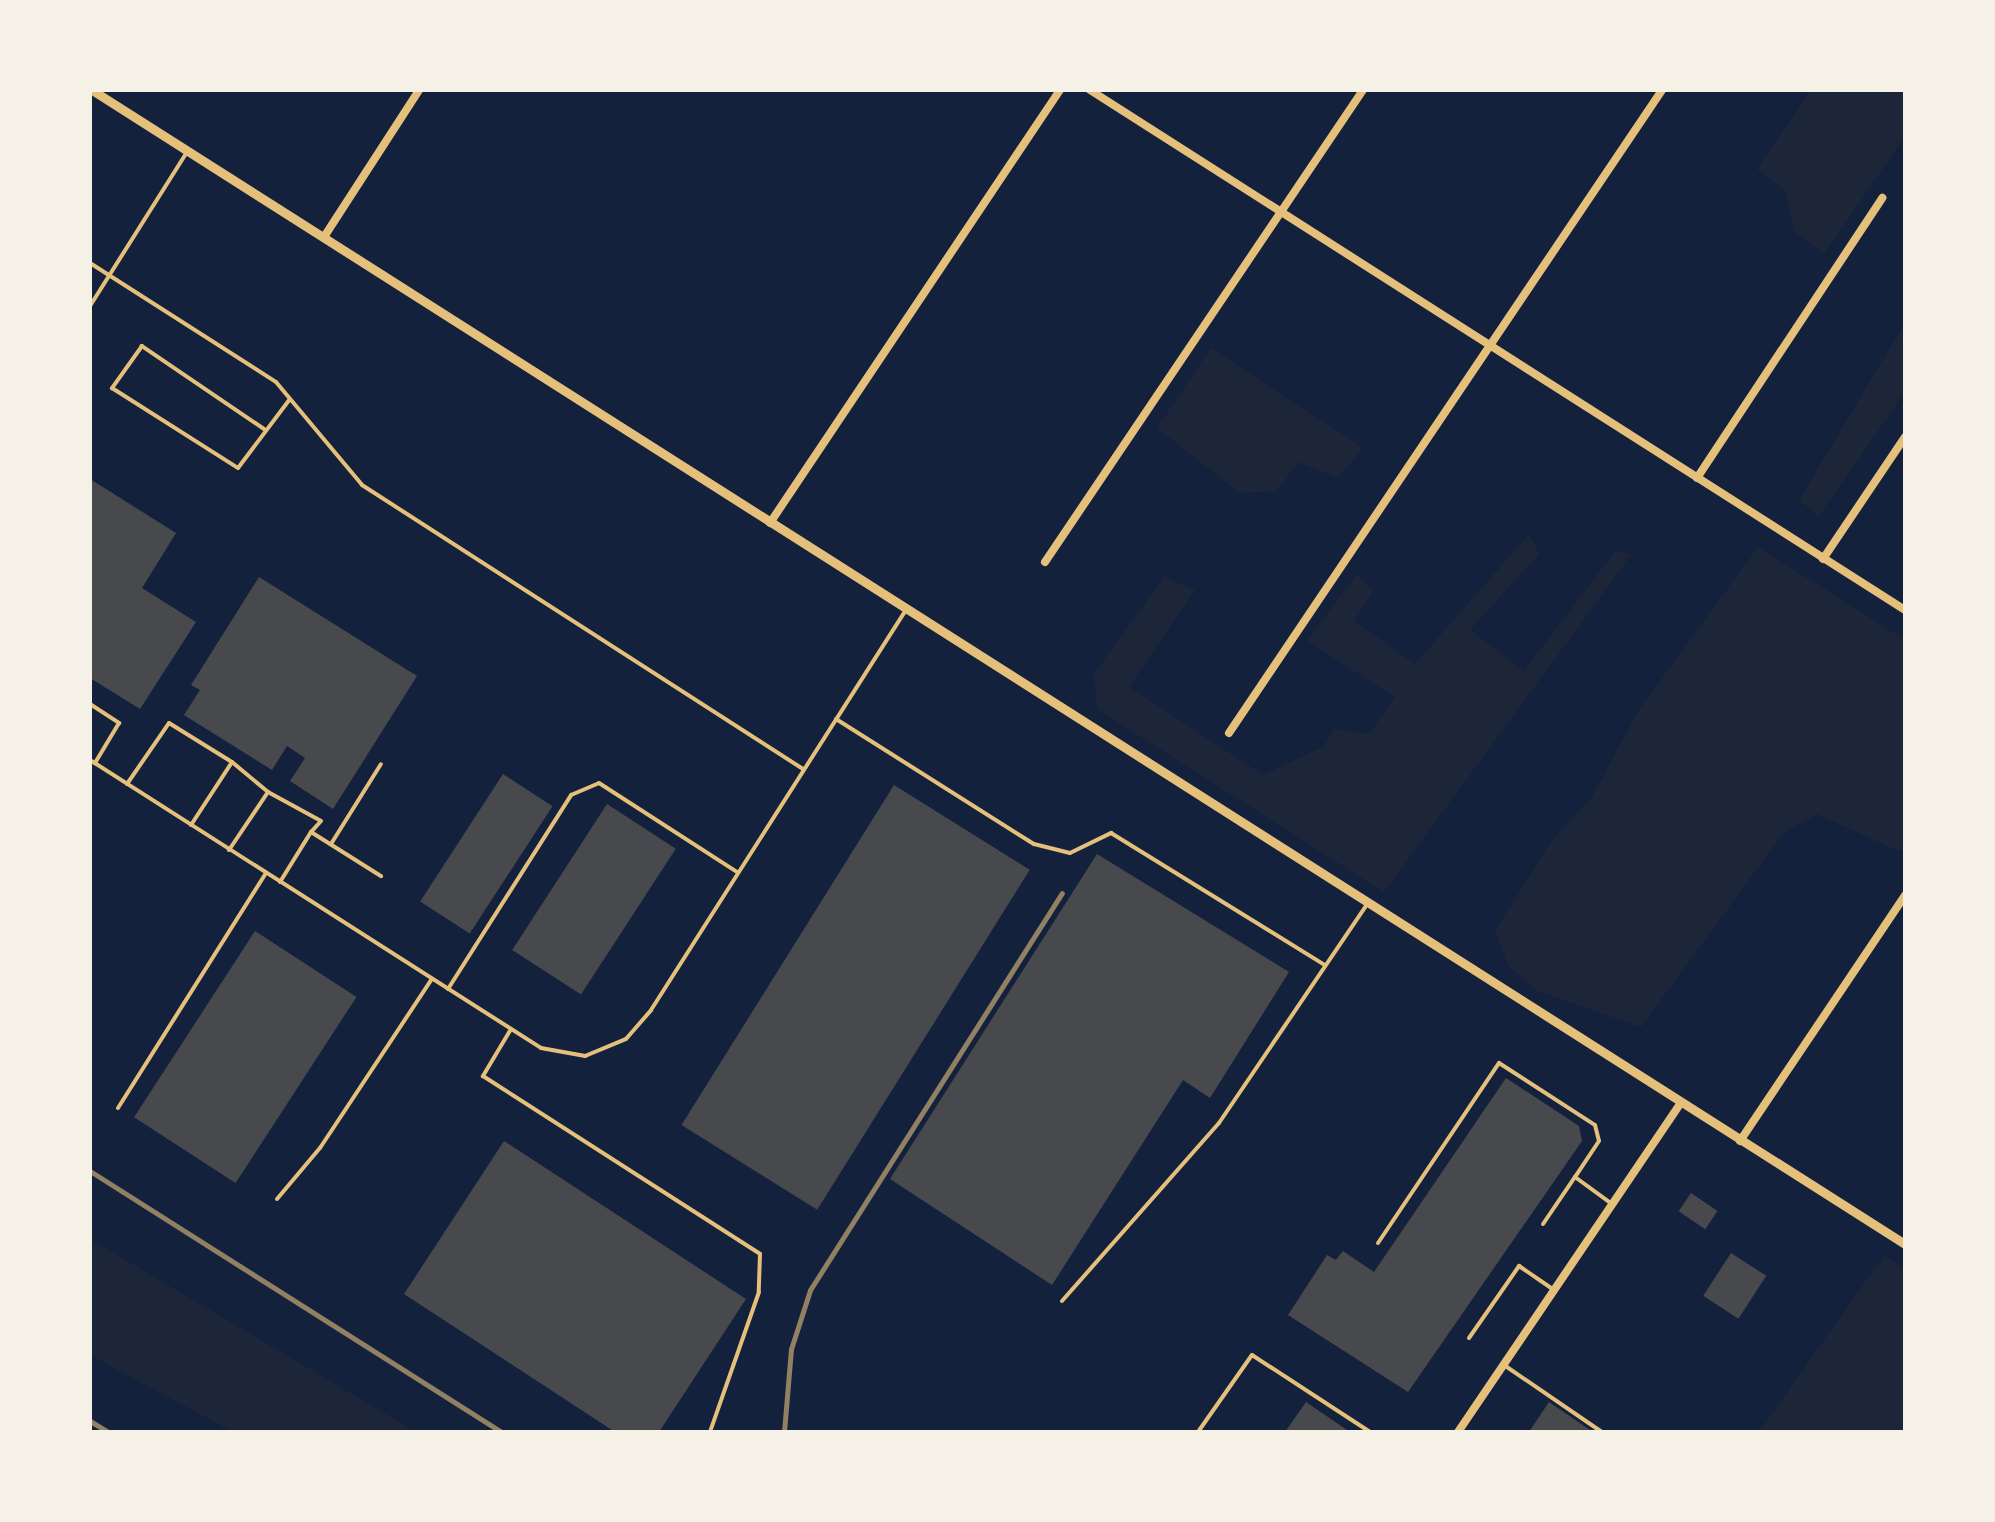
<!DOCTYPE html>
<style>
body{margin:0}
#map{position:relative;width:1995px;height:1522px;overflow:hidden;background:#14213d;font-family:"Fira Sans",sans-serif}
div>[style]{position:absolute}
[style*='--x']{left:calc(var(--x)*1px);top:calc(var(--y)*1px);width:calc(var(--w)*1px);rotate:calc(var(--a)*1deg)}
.green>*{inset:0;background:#1d2539}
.building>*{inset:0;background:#48494c;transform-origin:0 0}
.service>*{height:4px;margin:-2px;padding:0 2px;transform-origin:2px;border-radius:2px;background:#e5c07b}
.minor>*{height:8px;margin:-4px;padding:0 4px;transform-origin:4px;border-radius:4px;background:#e5c07b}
.tertiary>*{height:9px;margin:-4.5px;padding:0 4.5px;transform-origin:4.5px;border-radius:4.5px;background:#e5c07b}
.rail>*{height:5px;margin:-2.5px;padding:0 2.5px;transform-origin:2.5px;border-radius:2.5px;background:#918062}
span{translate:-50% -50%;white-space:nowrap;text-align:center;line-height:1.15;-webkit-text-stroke:7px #f6f1e7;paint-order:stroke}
.frame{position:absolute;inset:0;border:92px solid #f6f1e7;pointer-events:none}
</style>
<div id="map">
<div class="green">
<div style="clip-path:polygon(1811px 90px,1905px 90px,1905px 136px,1824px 254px,1794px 231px,1785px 191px,1757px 169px)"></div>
<div style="clip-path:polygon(1905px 323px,1905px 392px,1819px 516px,1799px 500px)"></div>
<div style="clip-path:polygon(1211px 348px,1363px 448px,1338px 478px,1298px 462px,1277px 491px,1240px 493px,1157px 428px)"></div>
<div style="clip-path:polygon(1529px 534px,1539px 554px,1470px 630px,1524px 671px,1616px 550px,1631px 555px,1384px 892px,1097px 709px,1094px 674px,1164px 577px,1195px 590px,1129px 687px,1263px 775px,1324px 746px,1334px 729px,1369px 734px,1395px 697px,1307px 641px,1357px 574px,1373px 591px,1354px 621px,1415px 664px)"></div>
<div style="clip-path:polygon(1758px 547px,1905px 640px,1905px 847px,1901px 852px,1817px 814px,1784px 832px,1641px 1027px,1538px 991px,1509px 967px,1495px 931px,1552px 840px,1592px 797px,1638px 711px)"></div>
<div style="clip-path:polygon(90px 1239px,416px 1432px,233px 1432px,90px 1355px)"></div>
<div style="clip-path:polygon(1884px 1255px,1905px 1268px,1905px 1432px,1759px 1432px)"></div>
</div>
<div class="building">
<div style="clip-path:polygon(90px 479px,176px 533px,142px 588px,196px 622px,140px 709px,90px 678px)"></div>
<div style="clip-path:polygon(259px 577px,417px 676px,333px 809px,290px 781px,305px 758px,287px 746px,272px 770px,184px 715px,200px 690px,191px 685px)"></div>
<div style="left:503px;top:774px;width:59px;height:152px;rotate:33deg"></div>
<div style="left:894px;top:785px;width:160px;height:401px;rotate:32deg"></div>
<div style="left:607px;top:804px;width:82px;height:174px;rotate:33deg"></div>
<div style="clip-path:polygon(1097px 854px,1289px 972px,1210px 1098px,1183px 1080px,1052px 1285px,890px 1179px)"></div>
<div style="left:255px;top:931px;width:121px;height:222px;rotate:33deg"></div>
<div style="clip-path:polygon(1506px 1078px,1579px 1126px,1582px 1141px,1408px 1392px,1288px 1315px,1327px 1255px,1336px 1260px,1343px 1251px,1374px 1272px)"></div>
<div style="clip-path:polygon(504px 1141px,746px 1299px,659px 1432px,615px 1432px,404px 1294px)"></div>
<div style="left:1691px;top:1193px;width:32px;height:22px;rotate:34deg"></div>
<div style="left:1731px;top:1253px;width:42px;height:51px;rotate:33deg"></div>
<div style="clip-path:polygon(1306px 1402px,1350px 1432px,1285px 1432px)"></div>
<div style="clip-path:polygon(1549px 1402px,1593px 1432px,1529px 1432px)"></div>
</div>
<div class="service">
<div style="--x:90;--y:263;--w:221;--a:32.6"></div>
<div style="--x:276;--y:382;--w:134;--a:50.1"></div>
<div style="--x:362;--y:485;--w:525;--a:32.78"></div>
<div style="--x:90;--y:306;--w:182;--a:-57.8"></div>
<div style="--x:264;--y:429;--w:148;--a:-145.8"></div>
<div style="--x:142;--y:346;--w:52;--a:125.5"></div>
<div style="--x:112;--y:388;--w:149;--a:32.4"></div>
<div style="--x:238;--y:468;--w:86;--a:-53"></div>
<div style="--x:90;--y:704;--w:35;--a:33"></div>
<div style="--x:119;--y:723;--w:47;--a:121"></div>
<div style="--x:836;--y:719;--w:234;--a:32.3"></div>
<div style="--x:1034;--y:844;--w:37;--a:14"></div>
<div style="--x:1070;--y:853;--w:46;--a:-26"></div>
<div style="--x:1111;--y:833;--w:251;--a:31.7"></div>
<div style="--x:90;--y:760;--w:535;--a:32.56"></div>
<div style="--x:541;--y:1048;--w:45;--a:10.3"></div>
<div style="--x:585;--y:1056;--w:44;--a:-22.5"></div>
<div style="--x:626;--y:1039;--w:38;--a:-49"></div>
<div style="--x:651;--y:1010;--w:473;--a:-57.5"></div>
<div style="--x:127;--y:784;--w:74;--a:-55.5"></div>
<div style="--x:169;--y:723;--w:74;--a:31.8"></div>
<div style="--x:191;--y:825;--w:75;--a:-56.9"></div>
<div style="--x:232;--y:762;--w:47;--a:39.8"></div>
<div style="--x:331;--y:844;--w:94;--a:-58"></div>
<div style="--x:229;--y:850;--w:70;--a:-56.1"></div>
<div style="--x:268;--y:792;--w:60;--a:28.7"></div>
<div style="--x:321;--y:821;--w:15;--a:132"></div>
<div style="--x:280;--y:882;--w:59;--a:-58.2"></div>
<div style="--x:311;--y:832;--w:83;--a:32.2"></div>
<div style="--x:448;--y:989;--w:230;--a:-57.6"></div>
<div style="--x:571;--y:795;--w:30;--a:-23"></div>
<div style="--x:599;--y:783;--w:164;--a:32.8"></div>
<div style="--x:511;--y:1029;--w:55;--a:120.8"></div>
<div style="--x:483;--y:1076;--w:329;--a:32.7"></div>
<div style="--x:760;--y:1254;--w:38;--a:92"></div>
<div style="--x:759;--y:1292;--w:148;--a:109.3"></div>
<div style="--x:118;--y:1108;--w:278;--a:-57.8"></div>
<div style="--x:277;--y:1199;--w:67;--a:-49.9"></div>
<div style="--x:320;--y:1148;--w:203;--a:-56.5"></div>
<div style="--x:1543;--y:1224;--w:57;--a:-55.8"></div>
<div style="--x:1378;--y:1243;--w:217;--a:-56.1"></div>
<div style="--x:1499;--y:1063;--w:114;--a:32.9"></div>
<div style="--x:1595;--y:1125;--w:16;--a:76"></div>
<div style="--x:1599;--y:1141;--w:43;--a:123.7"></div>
<div style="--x:1575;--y:1177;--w:46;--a:36.1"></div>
<div style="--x:1062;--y:1301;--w:237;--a:-48.6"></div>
<div style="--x:1219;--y:1123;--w:264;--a:-55.9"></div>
<div style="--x:1469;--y:1338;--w:88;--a:-55.2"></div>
<div style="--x:1519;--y:1266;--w:42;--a:34.4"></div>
<div style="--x:1504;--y:1365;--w:119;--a:34.4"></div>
<div style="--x:1198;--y:1432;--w:94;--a:-55"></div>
<div style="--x:1252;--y:1355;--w:141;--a:33.1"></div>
</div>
<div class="minor">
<div style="--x:1090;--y:90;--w:967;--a:32.54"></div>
<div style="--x:324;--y:237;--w:175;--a:-57.1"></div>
<div style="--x:1697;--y:478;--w:336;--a:-56.5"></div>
<div style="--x:770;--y:523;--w:521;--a:-56.19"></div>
<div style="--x:1823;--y:559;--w:147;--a:-56.1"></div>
<div style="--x:1045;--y:562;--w:569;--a:-56.03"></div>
<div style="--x:1229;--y:733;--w:775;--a:-56.04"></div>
<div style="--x:1740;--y:1141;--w:296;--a:-56.1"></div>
<div style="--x:1458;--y:1432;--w:397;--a:-55.9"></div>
</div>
<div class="tertiary">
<div style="--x:92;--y:90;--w:2149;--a:32.48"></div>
</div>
<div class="rail">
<div style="--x:90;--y:1171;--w:488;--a:32.4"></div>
<div style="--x:90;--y:1421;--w:21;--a:31"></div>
<div style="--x:784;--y:1432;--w:83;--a:-85.2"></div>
<div style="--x:791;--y:1349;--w:62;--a:-72.1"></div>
<div style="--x:810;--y:1290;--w:470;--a:-57.6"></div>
</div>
<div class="frame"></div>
</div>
